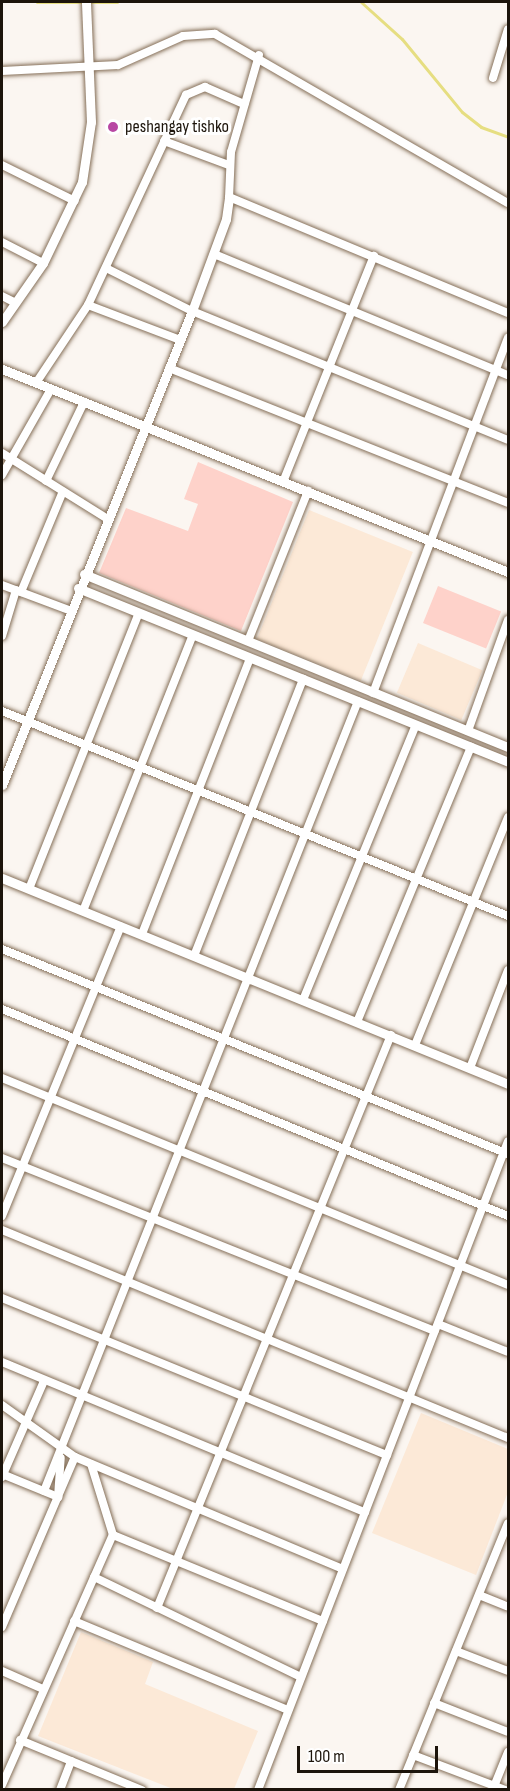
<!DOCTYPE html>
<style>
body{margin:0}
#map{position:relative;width:510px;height:1791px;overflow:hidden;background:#fbf6f1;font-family:"Sofia Sans Condensed",sans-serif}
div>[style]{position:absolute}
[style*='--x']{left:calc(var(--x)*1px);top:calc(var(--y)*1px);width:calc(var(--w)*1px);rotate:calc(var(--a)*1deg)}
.built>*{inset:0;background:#fce9d7;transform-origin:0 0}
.green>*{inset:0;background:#fed2ca;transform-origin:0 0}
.stream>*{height:3px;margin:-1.5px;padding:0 1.5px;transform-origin:1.5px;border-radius:1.5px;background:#e6de81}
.roads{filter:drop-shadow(0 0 2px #856f58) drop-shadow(0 0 2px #856f58)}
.minor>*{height:8px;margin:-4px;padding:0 4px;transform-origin:4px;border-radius:4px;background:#fff}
.tertiary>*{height:9px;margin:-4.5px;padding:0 4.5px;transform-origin:4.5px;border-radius:4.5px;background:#fff}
.dots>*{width:16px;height:16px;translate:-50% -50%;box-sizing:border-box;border:3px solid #fff;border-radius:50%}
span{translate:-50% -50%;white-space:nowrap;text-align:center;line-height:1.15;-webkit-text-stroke:6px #fff;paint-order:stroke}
.poi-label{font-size:18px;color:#1c140b}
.left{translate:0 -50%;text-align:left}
.frame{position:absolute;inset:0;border:3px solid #1c140b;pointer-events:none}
.scale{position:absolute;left:297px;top:1746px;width:141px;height:27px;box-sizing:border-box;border:3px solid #1c140b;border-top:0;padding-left:8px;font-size:18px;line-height:21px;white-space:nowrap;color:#1c140b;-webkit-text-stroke:4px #fff;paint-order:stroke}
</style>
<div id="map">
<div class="built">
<div style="left:309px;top:510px;width:112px;height:139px;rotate:22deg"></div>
<div style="left:418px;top:643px;width:70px;height:54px;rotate:23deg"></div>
<div style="clip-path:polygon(421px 1413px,508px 1449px,508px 1492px,476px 1575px,372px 1533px)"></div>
<div style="clip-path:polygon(81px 1632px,153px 1662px,145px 1684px,258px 1731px,234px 1789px,173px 1789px,38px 1736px)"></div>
</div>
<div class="green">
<div style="clip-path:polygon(198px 462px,293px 502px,241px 631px,99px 573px,126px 508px,188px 531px,198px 504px,184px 499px)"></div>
<div style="left:438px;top:586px;width:68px;height:40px;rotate:22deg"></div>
</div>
<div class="stream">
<div style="--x:37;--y:2;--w:80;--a:0"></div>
<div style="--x:361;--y:2;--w:55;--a:42.1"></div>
<div style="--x:402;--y:39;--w:94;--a:50.6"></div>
<div style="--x:462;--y:112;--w:24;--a:38"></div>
<div style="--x:481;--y:127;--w:29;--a:20"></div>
</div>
<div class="roads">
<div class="minor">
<div style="--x:259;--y:55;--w:101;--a:106.1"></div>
<div style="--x:231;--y:152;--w:45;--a:92.5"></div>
<div style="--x:229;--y:197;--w:302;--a:22.6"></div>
<div style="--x:2;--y:71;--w:116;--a:-3"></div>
<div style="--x:118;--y:65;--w:71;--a:-24"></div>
<div style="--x:183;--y:36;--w:32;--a:-4"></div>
<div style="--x:215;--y:34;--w:338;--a:30"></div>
<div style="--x:493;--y:78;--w:51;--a:-73"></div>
<div style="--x:164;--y:141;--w:69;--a:20.3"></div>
<div style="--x:2;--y:165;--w:81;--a:26.3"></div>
<div style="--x:2;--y:242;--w:46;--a:27.1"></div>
<div style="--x:214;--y:254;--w:318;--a:22.4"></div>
<div style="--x:106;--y:268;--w:96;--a:26.6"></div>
<div style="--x:192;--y:311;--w:341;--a:22.2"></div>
<div style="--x:2;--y:296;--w:13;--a:27"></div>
<div style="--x:88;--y:305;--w:98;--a:20.8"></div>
<div style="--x:169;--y:368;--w:365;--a:21.7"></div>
<div style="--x:36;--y:383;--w:94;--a:-56.3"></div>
<div style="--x:88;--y:305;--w:232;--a:-65"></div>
<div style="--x:186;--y:95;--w:21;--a:-23"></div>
<div style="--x:205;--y:87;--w:43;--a:23.6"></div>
<div style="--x:2;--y:453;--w:123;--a:32"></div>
<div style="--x:2;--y:475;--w:99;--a:-60.3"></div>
<div style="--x:46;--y:481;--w:88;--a:-64.3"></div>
<div style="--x:283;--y:482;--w:244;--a:-68.1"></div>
<div style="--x:2;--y:585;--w:72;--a:20.5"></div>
<div style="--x:21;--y:592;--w:109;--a:-67.4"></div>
<div style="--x:2;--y:636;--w:48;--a:-73.1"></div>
<div style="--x:248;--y:641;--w:162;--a:-68.2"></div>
<div style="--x:373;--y:693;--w:380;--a:-69.2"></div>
<div style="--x:2;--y:711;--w:546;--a:22.05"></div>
<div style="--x:468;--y:731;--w:118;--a:-70.2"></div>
<div style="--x:29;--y:889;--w:297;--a:-68.3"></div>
<div style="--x:83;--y:911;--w:297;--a:-68.3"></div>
<div style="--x:142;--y:934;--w:296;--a:-68.6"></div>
<div style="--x:2;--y:949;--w:546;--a:22.05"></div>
<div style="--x:194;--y:956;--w:298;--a:-68.5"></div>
<div style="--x:303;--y:1000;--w:297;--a:-67.7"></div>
<div style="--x:2;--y:1009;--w:547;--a:22.25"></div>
<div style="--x:357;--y:1022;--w:298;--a:-67.5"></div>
<div style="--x:415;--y:1045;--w:246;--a:-67.8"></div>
<div style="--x:470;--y:1068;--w:105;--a:-68.8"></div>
<div style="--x:2;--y:1078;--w:547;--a:22.25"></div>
<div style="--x:2;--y:1158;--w:466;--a:21.8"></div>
<div style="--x:2;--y:1216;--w:313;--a:-67.7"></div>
<div style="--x:2;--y:1230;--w:547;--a:22.35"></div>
<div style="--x:2;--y:1298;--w:416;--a:22.2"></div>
<div style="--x:438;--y:1324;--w:75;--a:21.8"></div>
<div style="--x:2;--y:1362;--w:393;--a:22.5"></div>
<div style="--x:2;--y:1405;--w:90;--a:35.5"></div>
<div style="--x:75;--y:1457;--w:290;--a:22.7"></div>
<div style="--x:2;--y:1474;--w:61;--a:22.3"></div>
<div style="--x:58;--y:1497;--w:39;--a:-86"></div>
<div style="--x:2;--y:1477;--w:105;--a:-66.4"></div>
<div style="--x:44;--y:1491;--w:850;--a:-68.32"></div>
<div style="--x:113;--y:1535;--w:227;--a:22.3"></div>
<div style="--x:94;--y:1577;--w:230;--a:25.8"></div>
<div style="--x:479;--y:1595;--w:31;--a:22"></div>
<div style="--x:157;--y:1608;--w:619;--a:-67.79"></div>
<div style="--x:74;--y:1621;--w:232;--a:22.6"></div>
<div style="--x:2;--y:1627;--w:185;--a:-66.8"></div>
<div style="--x:456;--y:1651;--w:56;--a:21"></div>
<div style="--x:2;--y:1671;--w:45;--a:23.7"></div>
<div style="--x:434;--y:1703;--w:79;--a:21.4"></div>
<div style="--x:20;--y:1740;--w:132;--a:22.3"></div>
<div style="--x:413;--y:1755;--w:98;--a:20.8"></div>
<div style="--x:2;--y:1785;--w:274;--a:-66.1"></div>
<div style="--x:113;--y:1535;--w:74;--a:-107.2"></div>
<div style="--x:493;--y:1789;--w:40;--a:-68"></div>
<div style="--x:60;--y:1790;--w:31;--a:-69"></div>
<div style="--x:258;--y:1790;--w:695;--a:-68.93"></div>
<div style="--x:399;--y:1790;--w:288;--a:-67.8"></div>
</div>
<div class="tertiary">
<div style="--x:2;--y:322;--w:72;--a:-55.2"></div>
<div style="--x:43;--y:263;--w:90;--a:-64.3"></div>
<div style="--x:82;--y:182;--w:61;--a:-81.5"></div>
<div style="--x:91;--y:122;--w:120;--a:-92.4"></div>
<div style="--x:2;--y:369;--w:545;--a:21.86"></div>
<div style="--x:84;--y:574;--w:458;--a:22.2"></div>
<div style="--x:78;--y:588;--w:464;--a:22"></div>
<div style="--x:2;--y:785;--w:511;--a:-68.16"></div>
<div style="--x:192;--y:311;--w:98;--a:-69.7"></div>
<div style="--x:226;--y:219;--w:22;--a:-82"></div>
<div style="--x:2;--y:878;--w:546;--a:22.15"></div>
</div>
</div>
<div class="dots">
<div style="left:113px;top:127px;background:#b847a3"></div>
</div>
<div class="poi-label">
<span class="left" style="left:125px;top:127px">peshangay tishko</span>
</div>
<div class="frame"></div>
<div class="scale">100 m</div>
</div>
